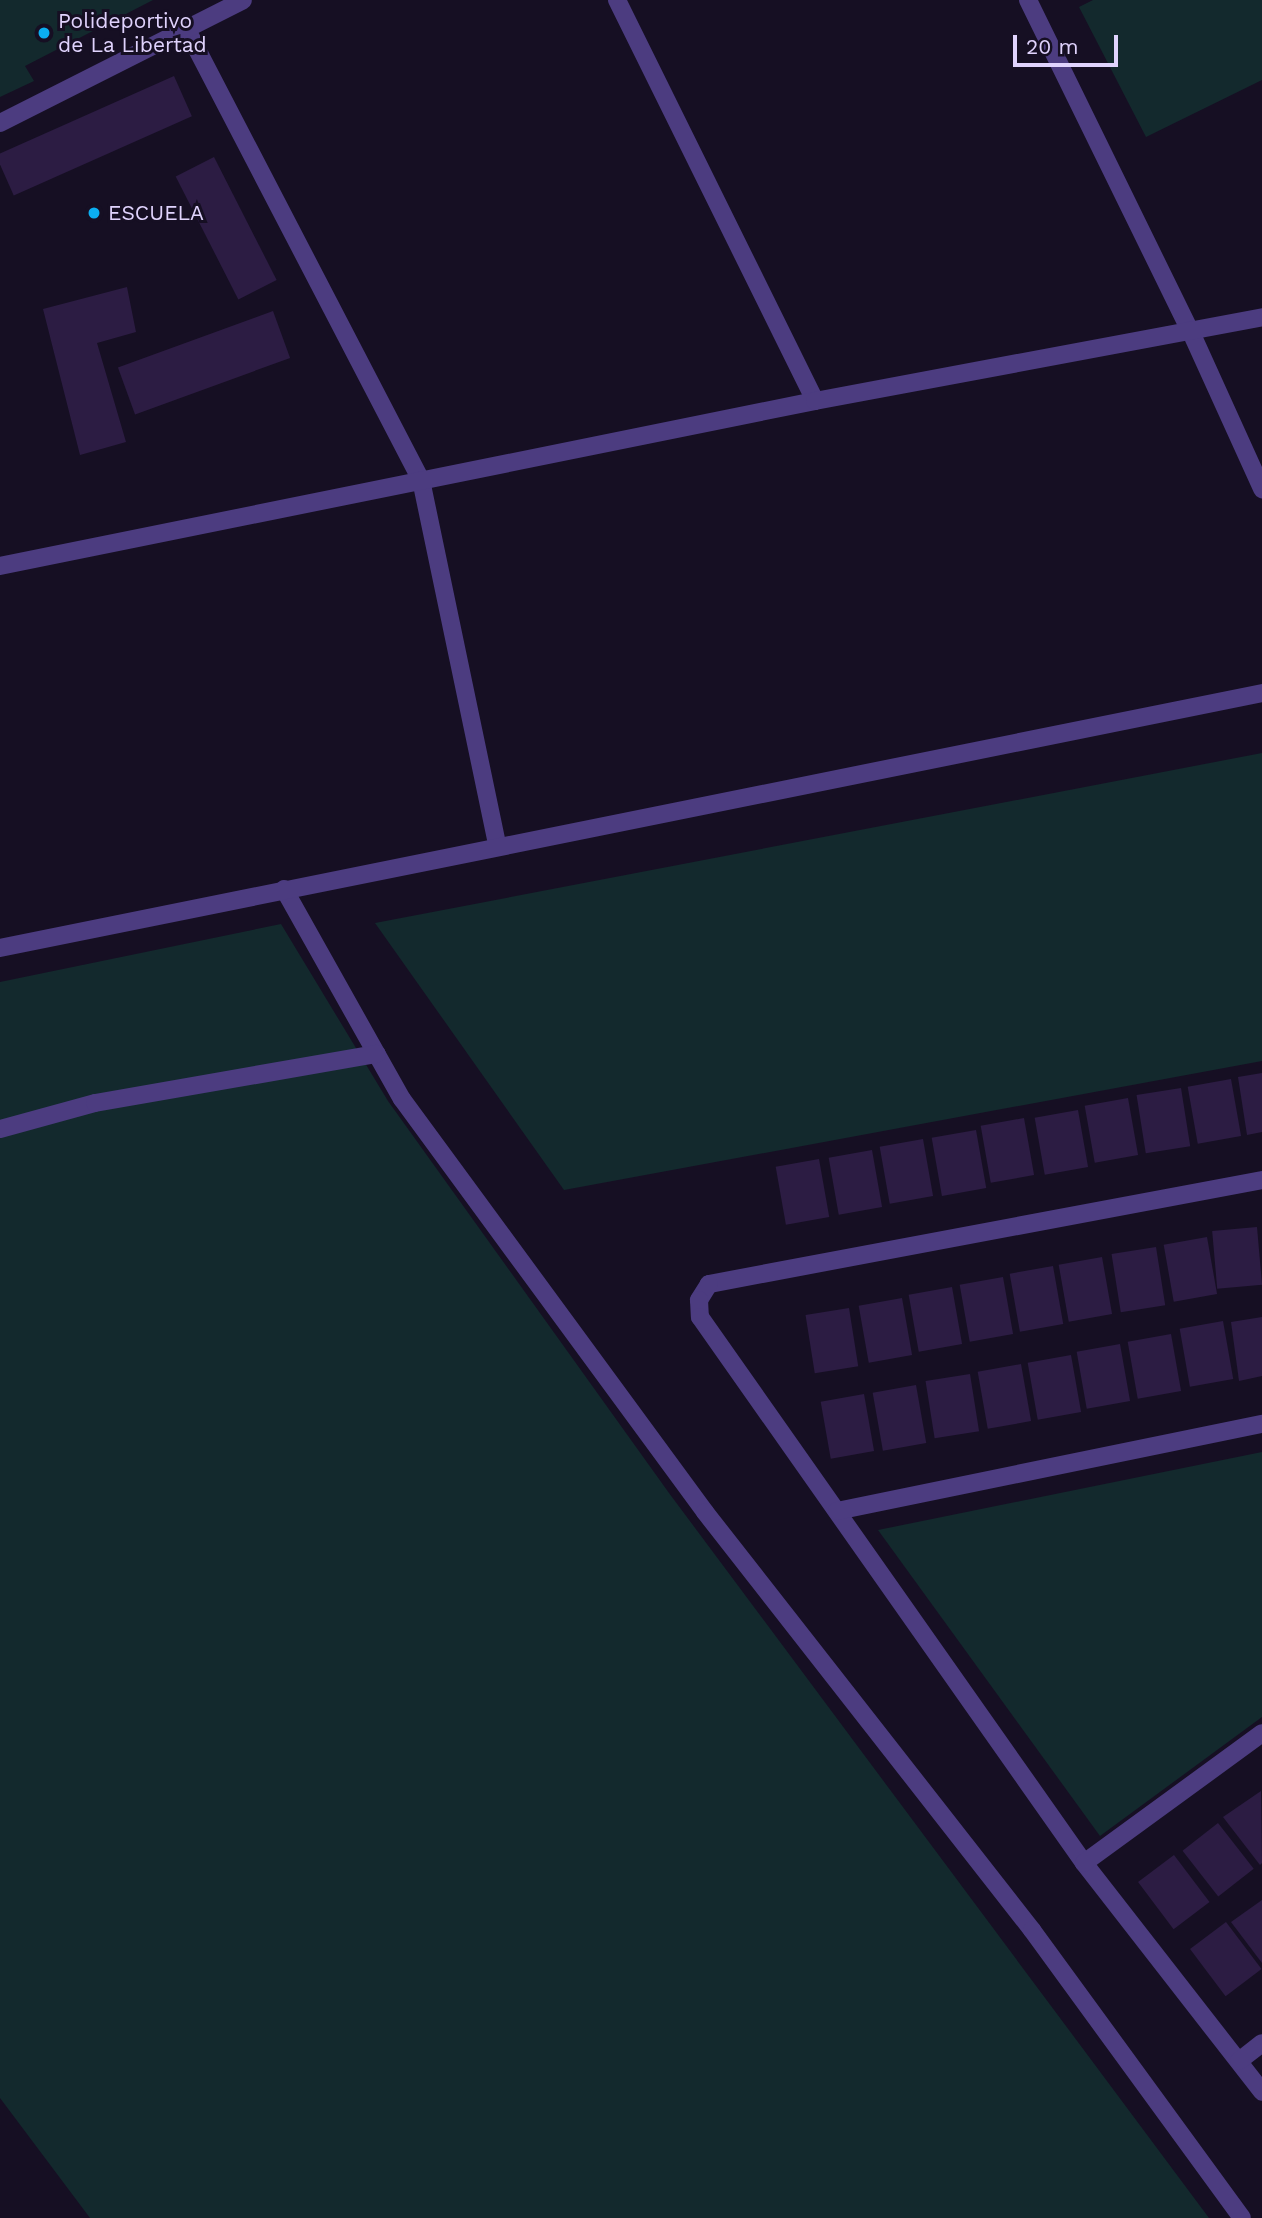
<!DOCTYPE html>
<style>
body{margin:0}
#map{position:relative;width:1262px;height:2218px;overflow:hidden;background:#160f23;font-family:"Work Sans",sans-serif}
div>[style]{position:absolute}
[style*='--x']{left:calc(var(--x)*1px);top:calc(var(--y)*1px);width:calc(var(--w)*1px);rotate:calc(var(--a)*1deg)}
.green>*{inset:0;background:#13292d}
.building>*{inset:0;background:#2c1c43;transform-origin:0 0}
.minor>*{height:18px;margin:-9px;padding:0 9px;transform-origin:9px;border-radius:9px;background:#4c3c80}
.dots>*{width:19px;height:19px;translate:-50% -50%;box-sizing:border-box;border:4px solid #160f23;border-radius:50%}
span{translate:-50% -50%;white-space:nowrap;text-align:center;line-height:1.15;-webkit-text-stroke:6px #160f23;paint-order:stroke}
.poi-label{font-size:21px;color:#e0d3fd}
.left{translate:0 -50%;text-align:left}
.scale{position:absolute;left:1013px;top:35px;width:105px;height:32px;box-sizing:border-box;border:4px solid #e0d3fd;border-top:0;padding-left:9px;font-size:21px;line-height:24px;white-space:nowrap;color:#e0d3fd;-webkit-text-stroke:5px #160f23;paint-order:stroke}
</style>
<div id="map">
<div class="green">
<div style="clip-path:polygon(0 0,153px 0,25px 66px,34px 81px,0 97px)"></div>
<div style="clip-path:polygon(1093px 0,1262px 0,1262px 80px,1146px 137px,1079px 7px)"></div>
<div style="clip-path:polygon(1262px 753px,1262px 1061px,564px 1190px,375px 923px)"></div>
<div style="clip-path:polygon(281px 924px,388px 1101px,669px 1493px,1209px 2218px,90px 2218px,0 2098px,0 982px)"></div>
<div style="clip-path:polygon(1262px 1452px,1262px 1717px,1100px 1836px,878px 1530px)"></div>
</div>
<div class="building">
<div style="left:174px;top:76px;width:44px;height:195px;rotate:66deg"></div>
<div style="left:214px;top:157px;width:138px;height:43px;rotate:63deg"></div>
<div style="clip-path:polygon(127px 287px,136px 332px,97px 343px,126px 442px,80px 455px,43px 309px)"></div>
<div style="left:273px;top:311px;width:50px;height:165px;rotate:70deg"></div>
<div style="clip-path:polygon(1262px 1073px,1262px 1132px,1247px 1135px,1238px 1077px)"></div>
<div style="left:1231px;top:1079px;width:58px;height:44px;rotate:80deg"></div>
<div style="left:1181px;top:1088px;width:59px;height:45px;rotate:81deg"></div>
<div style="left:1128px;top:1098px;width:58px;height:44px;rotate:80deg"></div>
<div style="left:1078px;top:1110px;width:58px;height:44px;rotate:80deg"></div>
<div style="left:1024px;top:1118px;width:58px;height:44px;rotate:80deg"></div>
<div style="left:976px;top:1130px;width:59px;height:45px;rotate:80deg"></div>
<div style="left:923px;top:1139px;width:58px;height:44px;rotate:80deg"></div>
<div style="left:872px;top:1150px;width:58px;height:44px;rotate:80deg"></div>
<div style="left:819px;top:1159px;width:59px;height:44px;rotate:80deg"></div>
<div style="left:1257px;top:1227px;width:58px;height:45px;rotate:85deg"></div>
<div style="left:1207px;top:1237px;width:58px;height:44px;rotate:80deg"></div>
<div style="left:1156px;top:1247px;width:59px;height:45px;rotate:81deg"></div>
<div style="left:1102px;top:1257px;width:58px;height:44px;rotate:80deg"></div>
<div style="left:1053px;top:1266px;width:59px;height:44px;rotate:80deg"></div>
<div style="left:1003px;top:1277px;width:58px;height:44px;rotate:80deg"></div>
<div style="left:952px;top:1287px;width:58px;height:44px;rotate:80deg"></div>
<div style="left:902px;top:1298px;width:58px;height:44px;rotate:80deg"></div>
<div style="left:849px;top:1308px;width:59px;height:44px;rotate:81deg"></div>
<div style="clip-path:polygon(1262px 1317px,1262px 1376px,1239px 1381px,1231px 1322px)"></div>
<div style="left:1223px;top:1321px;width:59px;height:44px;rotate:80deg"></div>
<div style="left:1171px;top:1334px;width:58px;height:44px;rotate:80deg"></div>
<div style="left:1120px;top:1344px;width:58px;height:44px;rotate:80deg"></div>
<div style="left:1071px;top:1355px;width:58px;height:44px;rotate:80deg"></div>
<div style="left:1021px;top:1364px;width:58px;height:44px;rotate:80deg"></div>
<div style="left:970px;top:1374px;width:58px;height:45px;rotate:81deg"></div>
<div style="left:916px;top:1385px;width:59px;height:44px;rotate:80deg"></div>
<div style="left:864px;top:1394px;width:58px;height:44px;rotate:80deg"></div>
<div style="clip-path:polygon(1261px 1791px,1262px 1863px,1260px 1865px,1223px 1817px)"></div>
<div style="left:1218px;top:1823px;width:58px;height:45px;rotate:52deg"></div>
<div style="left:1174px;top:1855px;width:59px;height:45px;rotate:53deg"></div>
<div style="clip-path:polygon(1262px 1900px,1262px 1963px,1231px 1922px)"></div>
<div style="left:1226px;top:1922px;width:59px;height:45px;rotate:53deg"></div>
</div>
<div class="minor">
<div style="--x:617;--y:0;--w:447;--a:63.7"></div>
<div style="--x:1028;--y:0;--w:368;--a:63.9"></div>
<div style="--x:1190;--y:330;--w:175;--a:65.6"></div>
<div style="--x:187;--y:30;--w:507;--a:62.53"></div>
<div style="--x:421;--y:480;--w:373;--a:78.2"></div>
<div style="--x:0;--y:123;--w:272;--a:-26.8"></div>
<div style="--x:0;--y:566;--w:832;--a:-11.45"></div>
<div style="--x:815;--y:401;--w:455;--a:-10.6"></div>
<div style="--x:284;--y:889;--w:241;--a:60.7"></div>
<div style="--x:402;--y:1099;--w:512;--a:53.73"></div>
<div style="--x:705;--y:1512;--w:531;--a:51.96"></div>
<div style="--x:1032;--y:1930;--w:356;--a:53.9"></div>
<div style="--x:0;--y:948;--w:1288;--a:-11.42"></div>
<div style="--x:0;--y:1129;--w:98;--a:-15.3"></div>
<div style="--x:95;--y:1103;--w:286;--a:-9.9"></div>
<div style="--x:1262;--y:1180;--w:563;--a:169.35"></div>
<div style="--x:709;--y:1284;--w:19;--a:122"></div>
<div style="--x:699;--y:1300;--w:17;--a:87"></div>
<div style="--x:700;--y:1317;--w:668;--a:54.88"></div>
<div style="--x:1084;--y:1863;--w:290;--a:52.1"></div>
<div style="--x:837;--y:1511;--w:434;--a:-11.6"></div>
<div style="--x:1084;--y:1863;--w:220;--a:-36.1"></div>
<div style="--x:1239;--y:2061;--w:29;--a:-38"></div>
</div>
<div class="dots">
<div style="left:44px;top:33px;background:#0baef1"></div>
<div style="left:94px;top:213px;background:#0baef1"></div>
</div>
<div class="poi-label">
<span class="left" style="left:58px;top:33px">Polideportivo<br>de La Libertad</span>
<span class="left" style="left:108px;top:213px">ESCUELA</span>
</div>
<div class="scale">20 m</div>
</div>
